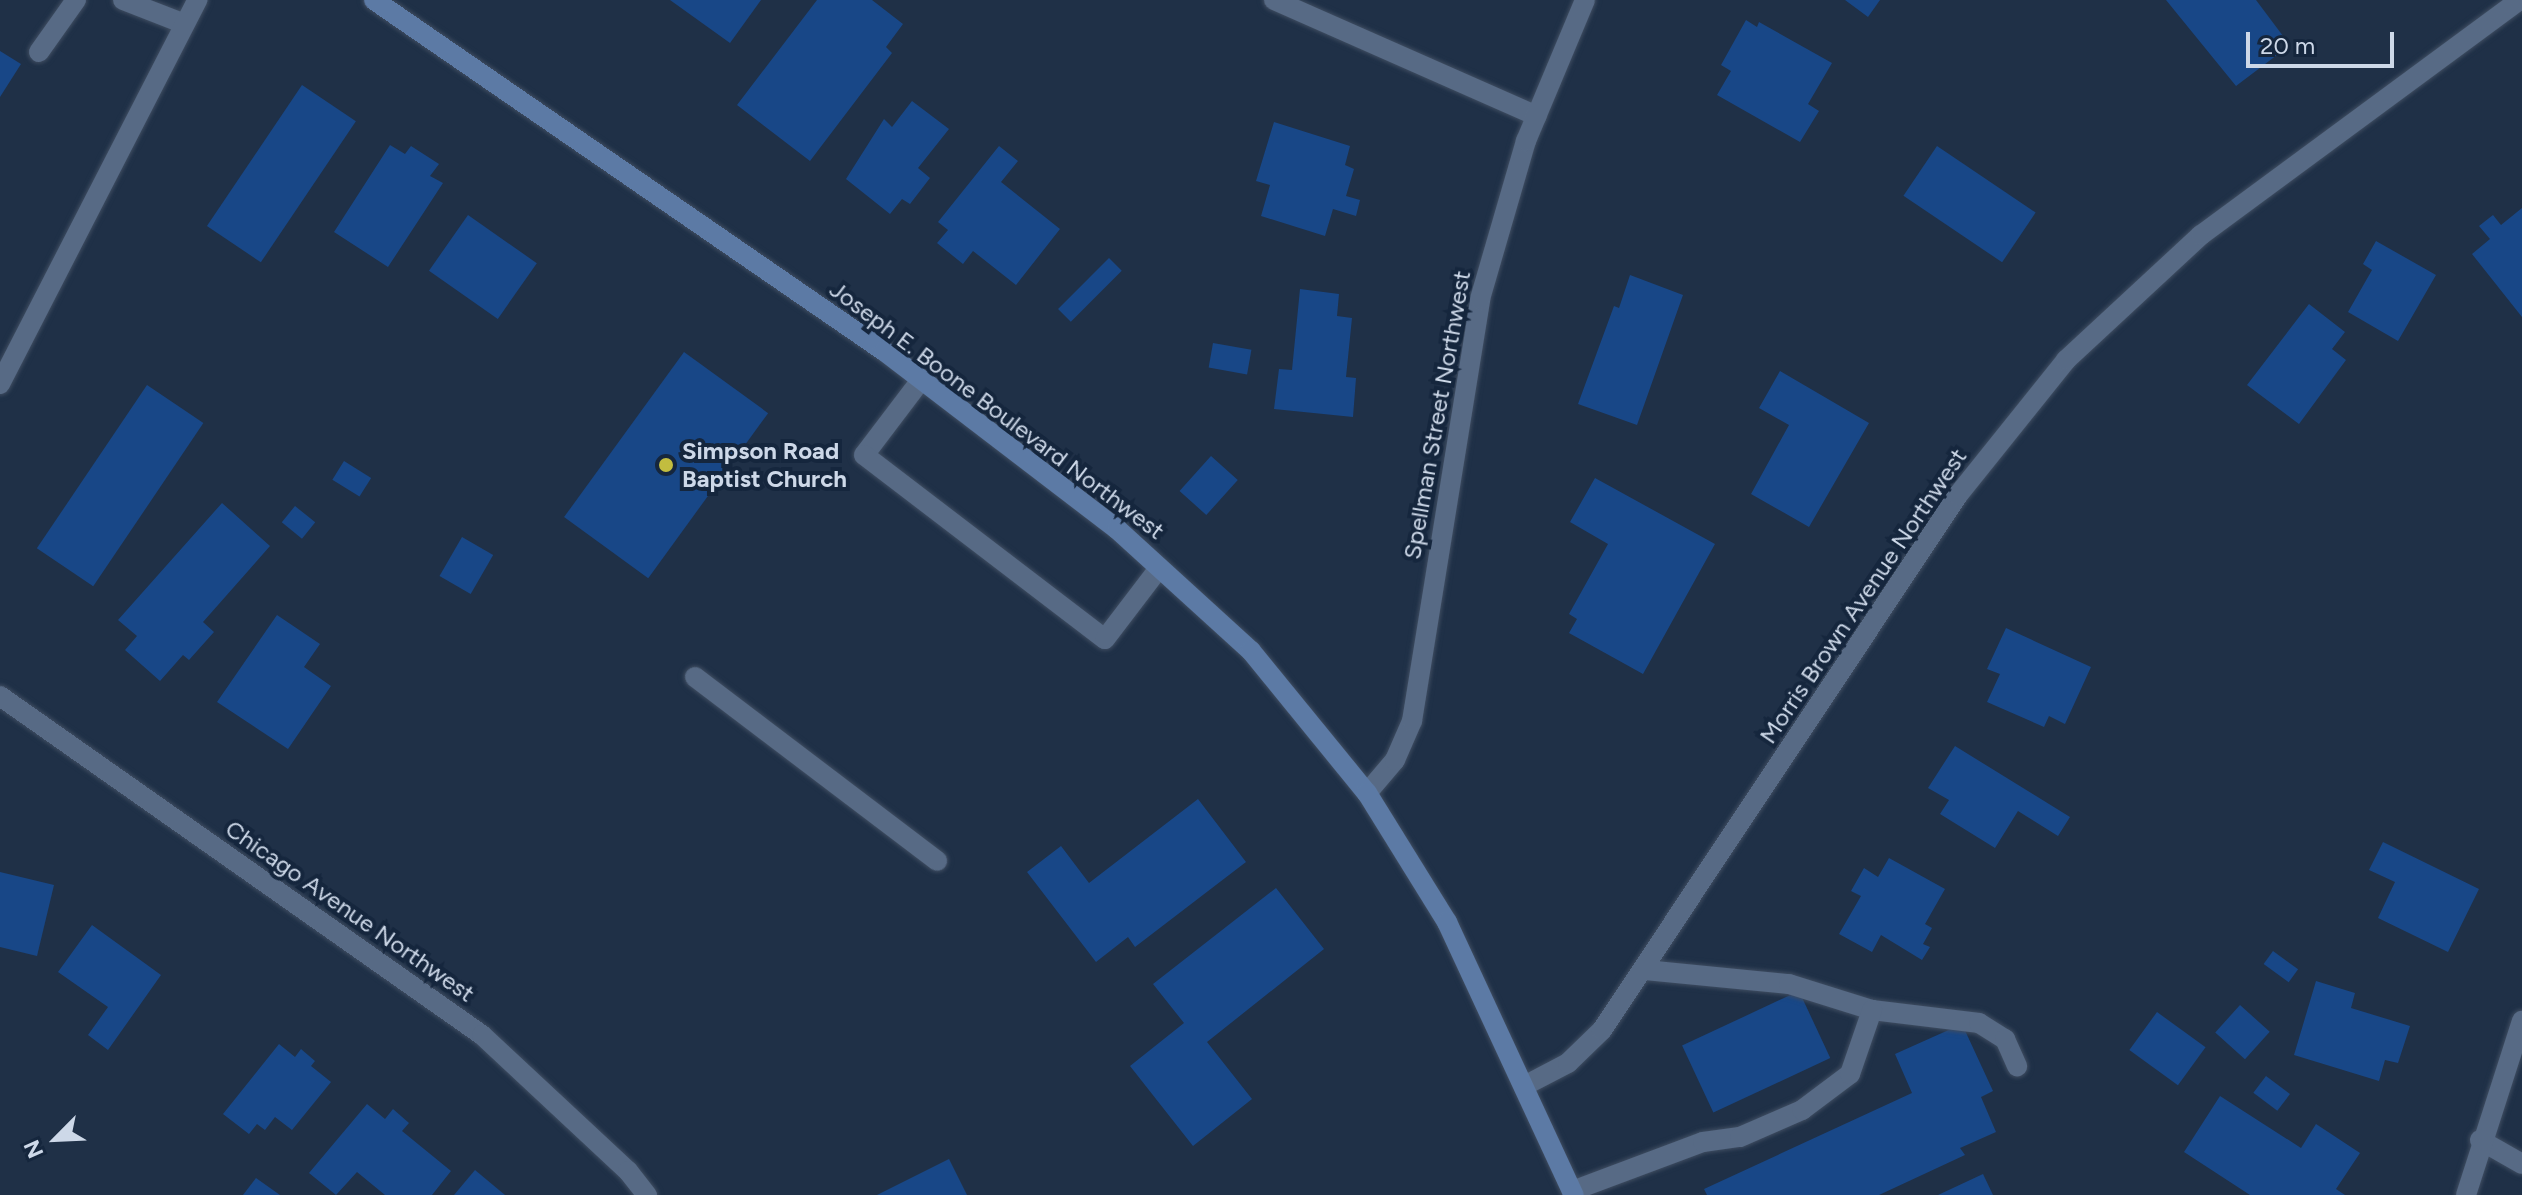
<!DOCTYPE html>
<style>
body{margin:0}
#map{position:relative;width:2522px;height:1195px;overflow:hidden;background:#1f3047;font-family:Figtree,sans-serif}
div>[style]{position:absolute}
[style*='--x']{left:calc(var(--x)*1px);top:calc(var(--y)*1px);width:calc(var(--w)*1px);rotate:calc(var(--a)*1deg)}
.building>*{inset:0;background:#184787;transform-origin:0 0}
.roads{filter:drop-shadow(0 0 2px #3f4d61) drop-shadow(0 0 2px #3f4d61)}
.service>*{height:20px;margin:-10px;padding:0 10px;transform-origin:10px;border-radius:10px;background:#576a85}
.minor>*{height:20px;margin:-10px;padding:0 10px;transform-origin:10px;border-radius:10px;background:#576a85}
.secondary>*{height:20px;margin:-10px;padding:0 10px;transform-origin:10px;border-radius:10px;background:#5c7aa5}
.dots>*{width:22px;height:22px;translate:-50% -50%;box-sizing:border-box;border:4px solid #15263d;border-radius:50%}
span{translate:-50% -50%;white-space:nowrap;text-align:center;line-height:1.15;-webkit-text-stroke:8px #15263d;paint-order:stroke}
.street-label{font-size:24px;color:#cdd8e8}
.poi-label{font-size:24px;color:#cdd8e8;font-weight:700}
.left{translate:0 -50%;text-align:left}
.north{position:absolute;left:16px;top:1099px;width:80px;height:80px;-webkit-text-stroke:6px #15263d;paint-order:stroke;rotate:246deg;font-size:22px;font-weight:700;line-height:32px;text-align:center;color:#cdd8e8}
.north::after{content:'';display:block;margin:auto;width:28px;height:36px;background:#cdd8e8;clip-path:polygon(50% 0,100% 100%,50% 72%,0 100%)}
.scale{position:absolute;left:2246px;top:32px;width:148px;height:36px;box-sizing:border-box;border:4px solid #cdd8e8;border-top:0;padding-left:10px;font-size:24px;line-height:28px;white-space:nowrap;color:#cdd8e8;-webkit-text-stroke:6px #15263d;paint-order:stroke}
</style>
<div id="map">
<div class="building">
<div style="clip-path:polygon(670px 0,761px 0,730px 43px)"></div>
<div style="clip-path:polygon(817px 0,872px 0,903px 24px,886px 47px,892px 53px,810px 161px,737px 105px)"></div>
<div style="clip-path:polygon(1845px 0,1880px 0,1868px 17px)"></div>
<div style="clip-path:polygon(2166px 0,2256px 0,2283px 36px,2270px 45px,2277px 55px,2236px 86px)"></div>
<div style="clip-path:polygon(1746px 20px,1757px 27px,1759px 22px,1832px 63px,1808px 104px,1819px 111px,1800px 142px,1717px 95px,1731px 71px,1721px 65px)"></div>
<div style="clip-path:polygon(0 51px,21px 64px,0 97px)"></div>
<div style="left:302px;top:85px;width:65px;height:170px;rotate:34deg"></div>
<div style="clip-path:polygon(912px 101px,949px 129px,918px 168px,930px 178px,910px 204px,902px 199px,890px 214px,846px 179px,884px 119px,892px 127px)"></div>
<div style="clip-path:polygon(1274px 122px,1350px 146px,1345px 165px,1354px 169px,1346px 196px,1360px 200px,1356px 216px,1333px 209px,1325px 236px,1261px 216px,1270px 185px,1256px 181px)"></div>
<div style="clip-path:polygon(390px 145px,405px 154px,411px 146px,439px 164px,430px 176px,443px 183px,388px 267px,334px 232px)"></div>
<div style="clip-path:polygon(999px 146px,1018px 161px,1001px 182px,1060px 229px,1016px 285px,973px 251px,963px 264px,937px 243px,948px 230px,938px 222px)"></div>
<div style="left:1937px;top:146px;width:119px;height:60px;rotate:34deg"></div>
<div style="clip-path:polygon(2522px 208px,2522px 317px,2472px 254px,2490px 239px,2479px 226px,2493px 215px,2501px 225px)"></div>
<div style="left:468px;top:215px;width:84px;height:68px;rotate:35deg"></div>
<div style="clip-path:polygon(2376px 241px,2436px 275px,2398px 341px,2348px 312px,2372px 270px,2363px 264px)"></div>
<div style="left:1109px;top:258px;width:18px;height:72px;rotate:45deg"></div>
<div style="clip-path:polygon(1630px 275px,1683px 295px,1637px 425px,1578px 404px,1614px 306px,1619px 308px)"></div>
<div style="clip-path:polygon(1300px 289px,1339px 294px,1337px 316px,1352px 318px,1346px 377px,1356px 378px,1353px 417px,1274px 409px,1279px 369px,1292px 370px)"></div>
<div style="clip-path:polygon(2309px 304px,2345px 332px,2332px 349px,2346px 360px,2299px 424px,2247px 385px)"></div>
<div style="left:1213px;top:343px;width:39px;height:25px;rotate:10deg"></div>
<div style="left:684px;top:352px;width:104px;height:204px;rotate:36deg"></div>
<div style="clip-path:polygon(1780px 371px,1869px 423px,1809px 527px,1751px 494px,1789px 425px,1759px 408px)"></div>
<div style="left:147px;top:385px;width:68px;height:197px;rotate:34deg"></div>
<div style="left:1211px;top:456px;width:36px;height:47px;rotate:42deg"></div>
<div style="left:344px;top:461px;width:32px;height:22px;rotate:32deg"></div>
<div style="clip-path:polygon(1595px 478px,1715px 544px,1643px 674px,1569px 633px,1577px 619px,1569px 614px,1608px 544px,1570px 522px)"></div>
<div style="clip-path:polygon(222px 503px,270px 546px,203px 622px,214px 632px,189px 660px,183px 655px,160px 681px,125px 650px,137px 636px,118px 620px)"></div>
<div style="left:295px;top:506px;width:26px;height:21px;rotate:39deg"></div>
<div style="left:462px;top:537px;width:36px;height:45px;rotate:30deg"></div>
<div style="clip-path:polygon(277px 615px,320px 644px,304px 667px,331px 686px,288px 749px,217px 702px)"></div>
<div style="clip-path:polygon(2006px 628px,2091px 667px,2065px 724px,2049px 716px,2044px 727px,1987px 702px,2000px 674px,1987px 669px)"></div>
<div style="clip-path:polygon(1955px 746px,2070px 817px,2058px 836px,2018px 811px,1995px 848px,1940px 814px,1949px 800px,1928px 788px)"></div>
<div style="clip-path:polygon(1198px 799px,1246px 862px,1135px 947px,1128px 937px,1096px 962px,1027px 872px,1061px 846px,1089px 883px)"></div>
<div style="clip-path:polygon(2383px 842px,2479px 889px,2448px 952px,2378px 918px,2395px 882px,2369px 870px)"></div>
<div style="clip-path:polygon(1889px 858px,1945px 889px,1925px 924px,1932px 928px,1923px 944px,1930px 947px,1922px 960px,1881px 935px,1872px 952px,1839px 934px,1861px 896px,1851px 891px,1864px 868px,1878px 877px)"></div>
<div style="clip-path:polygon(0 872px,54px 885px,37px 956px,0 947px)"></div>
<div style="clip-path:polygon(1276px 888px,1324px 949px,1207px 1042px,1252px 1099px,1193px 1146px,1130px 1066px,1184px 1023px,1153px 984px)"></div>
<div style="clip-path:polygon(92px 925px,161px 975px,108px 1050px,88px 1035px,108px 1007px,58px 972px)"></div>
<div style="left:2273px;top:951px;width:31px;height:16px;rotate:36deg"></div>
<div style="clip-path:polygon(2316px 981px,2355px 993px,2351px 1008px,2410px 1026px,2398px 1063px,2385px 1060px,2379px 1081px,2294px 1055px)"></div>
<div style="left:1799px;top:991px;width:74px;height:129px;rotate:65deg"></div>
<div style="left:2240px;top:1005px;width:40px;height:37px;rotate:42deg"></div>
<div style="left:2157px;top:1012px;width:60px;height:47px;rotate:36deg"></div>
<div style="clip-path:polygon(1962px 1024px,1993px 1091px,1981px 1097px,1996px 1132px,1960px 1148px,1965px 1155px,1879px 1195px,1707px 1195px,1704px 1189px,1912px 1093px,1895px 1054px)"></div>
<div style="clip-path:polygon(279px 1044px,295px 1057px,301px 1049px,315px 1061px,311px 1066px,331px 1082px,292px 1130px,275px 1117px,265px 1130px,257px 1124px,249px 1134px,223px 1114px)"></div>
<div style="left:2266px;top:1076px;width:30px;height:21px;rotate:37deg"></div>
<div style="clip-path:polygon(2220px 1096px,2301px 1148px,2316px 1124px,2360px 1153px,2336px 1189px,2345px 1195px,2250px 1195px,2184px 1152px)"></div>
<div style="clip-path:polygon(367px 1104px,385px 1119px,393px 1109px,409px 1123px,402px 1131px,451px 1171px,432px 1195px,385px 1195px,357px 1172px,336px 1195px,309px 1173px)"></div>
<div style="clip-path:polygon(949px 1159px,967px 1195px,877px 1195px)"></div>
<div style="clip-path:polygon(475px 1170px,505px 1195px,454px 1195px)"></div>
<div style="clip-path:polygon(1983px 1174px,1993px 1195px,1938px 1195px)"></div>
<div style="clip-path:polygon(256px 1178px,280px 1195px,243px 1195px)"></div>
</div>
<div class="roads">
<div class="service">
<div style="--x:123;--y:0;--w:66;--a:21.2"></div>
<div style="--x:1274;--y:0;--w:287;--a:23.8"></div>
<div style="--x:39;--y:52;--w:64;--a:-54.6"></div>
<div style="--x:921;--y:380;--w:94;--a:127.2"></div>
<div style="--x:864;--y:455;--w:303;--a:37.4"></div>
<div style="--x:1105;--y:639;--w:89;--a:-52.7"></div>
<div style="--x:695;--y:677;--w:304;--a:37.2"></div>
<div style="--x:1645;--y:970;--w:145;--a:5.6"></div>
<div style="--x:1789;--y:984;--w:87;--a:17.4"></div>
<div style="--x:1872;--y:1010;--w:108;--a:6.9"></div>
<div style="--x:1979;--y:1023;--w:31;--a:32"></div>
<div style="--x:2005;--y:1039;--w:30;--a:66"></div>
<div style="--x:1572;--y:1191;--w:140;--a:-20.5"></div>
<div style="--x:1703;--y:1142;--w:37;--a:-8"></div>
<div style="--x:1740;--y:1137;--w:68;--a:-23.5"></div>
<div style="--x:1802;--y:1110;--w:60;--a:-36.9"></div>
<div style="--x:1850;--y:1074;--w:68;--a:-71"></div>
</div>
<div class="minor">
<div style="--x:0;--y:384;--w:432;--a:-62.8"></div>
<div style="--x:0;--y:696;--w:589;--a:35.12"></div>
<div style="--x:482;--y:1035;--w:200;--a:43"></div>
<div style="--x:628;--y:1171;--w:31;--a:52"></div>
<div style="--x:1367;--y:793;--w:43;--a:-49.7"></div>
<div style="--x:1395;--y:760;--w:43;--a:-66.4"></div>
<div style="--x:1412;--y:721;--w:427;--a:-80.8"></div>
<div style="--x:1480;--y:299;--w:165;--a:-73.8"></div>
<div style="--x:1526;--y:141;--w:153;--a:-67.3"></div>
<div style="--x:1524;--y:1086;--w:50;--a:-27.6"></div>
<div style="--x:1568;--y:1063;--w:47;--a:-44.1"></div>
<div style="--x:1602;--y:1030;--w:643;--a:-56.36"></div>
<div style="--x:1958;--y:495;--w:173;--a:-51.3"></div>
<div style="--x:2066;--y:360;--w:184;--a:-42.8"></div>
<div style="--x:2201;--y:235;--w:396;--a:-36.4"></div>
<div style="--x:2480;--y:1140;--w:48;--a:29.7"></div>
<div style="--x:2466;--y:1195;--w:183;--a:-72.2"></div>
</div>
<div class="secondary">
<div style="--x:374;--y:0;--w:619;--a:34.54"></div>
<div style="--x:884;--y:351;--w:293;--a:37.4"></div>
<div style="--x:1117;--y:529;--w:181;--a:42.3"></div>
<div style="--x:1251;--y:651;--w:183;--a:50.8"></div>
<div style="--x:1367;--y:793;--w:152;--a:58.2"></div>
<div style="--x:1447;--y:922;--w:301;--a:65.1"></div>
</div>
</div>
<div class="dots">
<div style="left:666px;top:465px;background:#c2bd3f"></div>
</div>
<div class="street-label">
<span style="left:997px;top:410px;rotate:37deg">Joseph E. Boone Boulevard Northwest</span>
<span style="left:1437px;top:415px;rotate:-80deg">Spellman Street Northwest</span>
<span style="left:1863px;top:596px;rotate:-56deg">Morris Brown Avenue Northwest</span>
<span style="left:350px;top:911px;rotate:35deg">Chicago Avenue Northwest</span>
</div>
<div class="poi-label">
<span class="left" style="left:682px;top:465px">Simpson Road<br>Baptist Church</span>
</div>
<div class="north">N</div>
<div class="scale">20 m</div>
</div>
